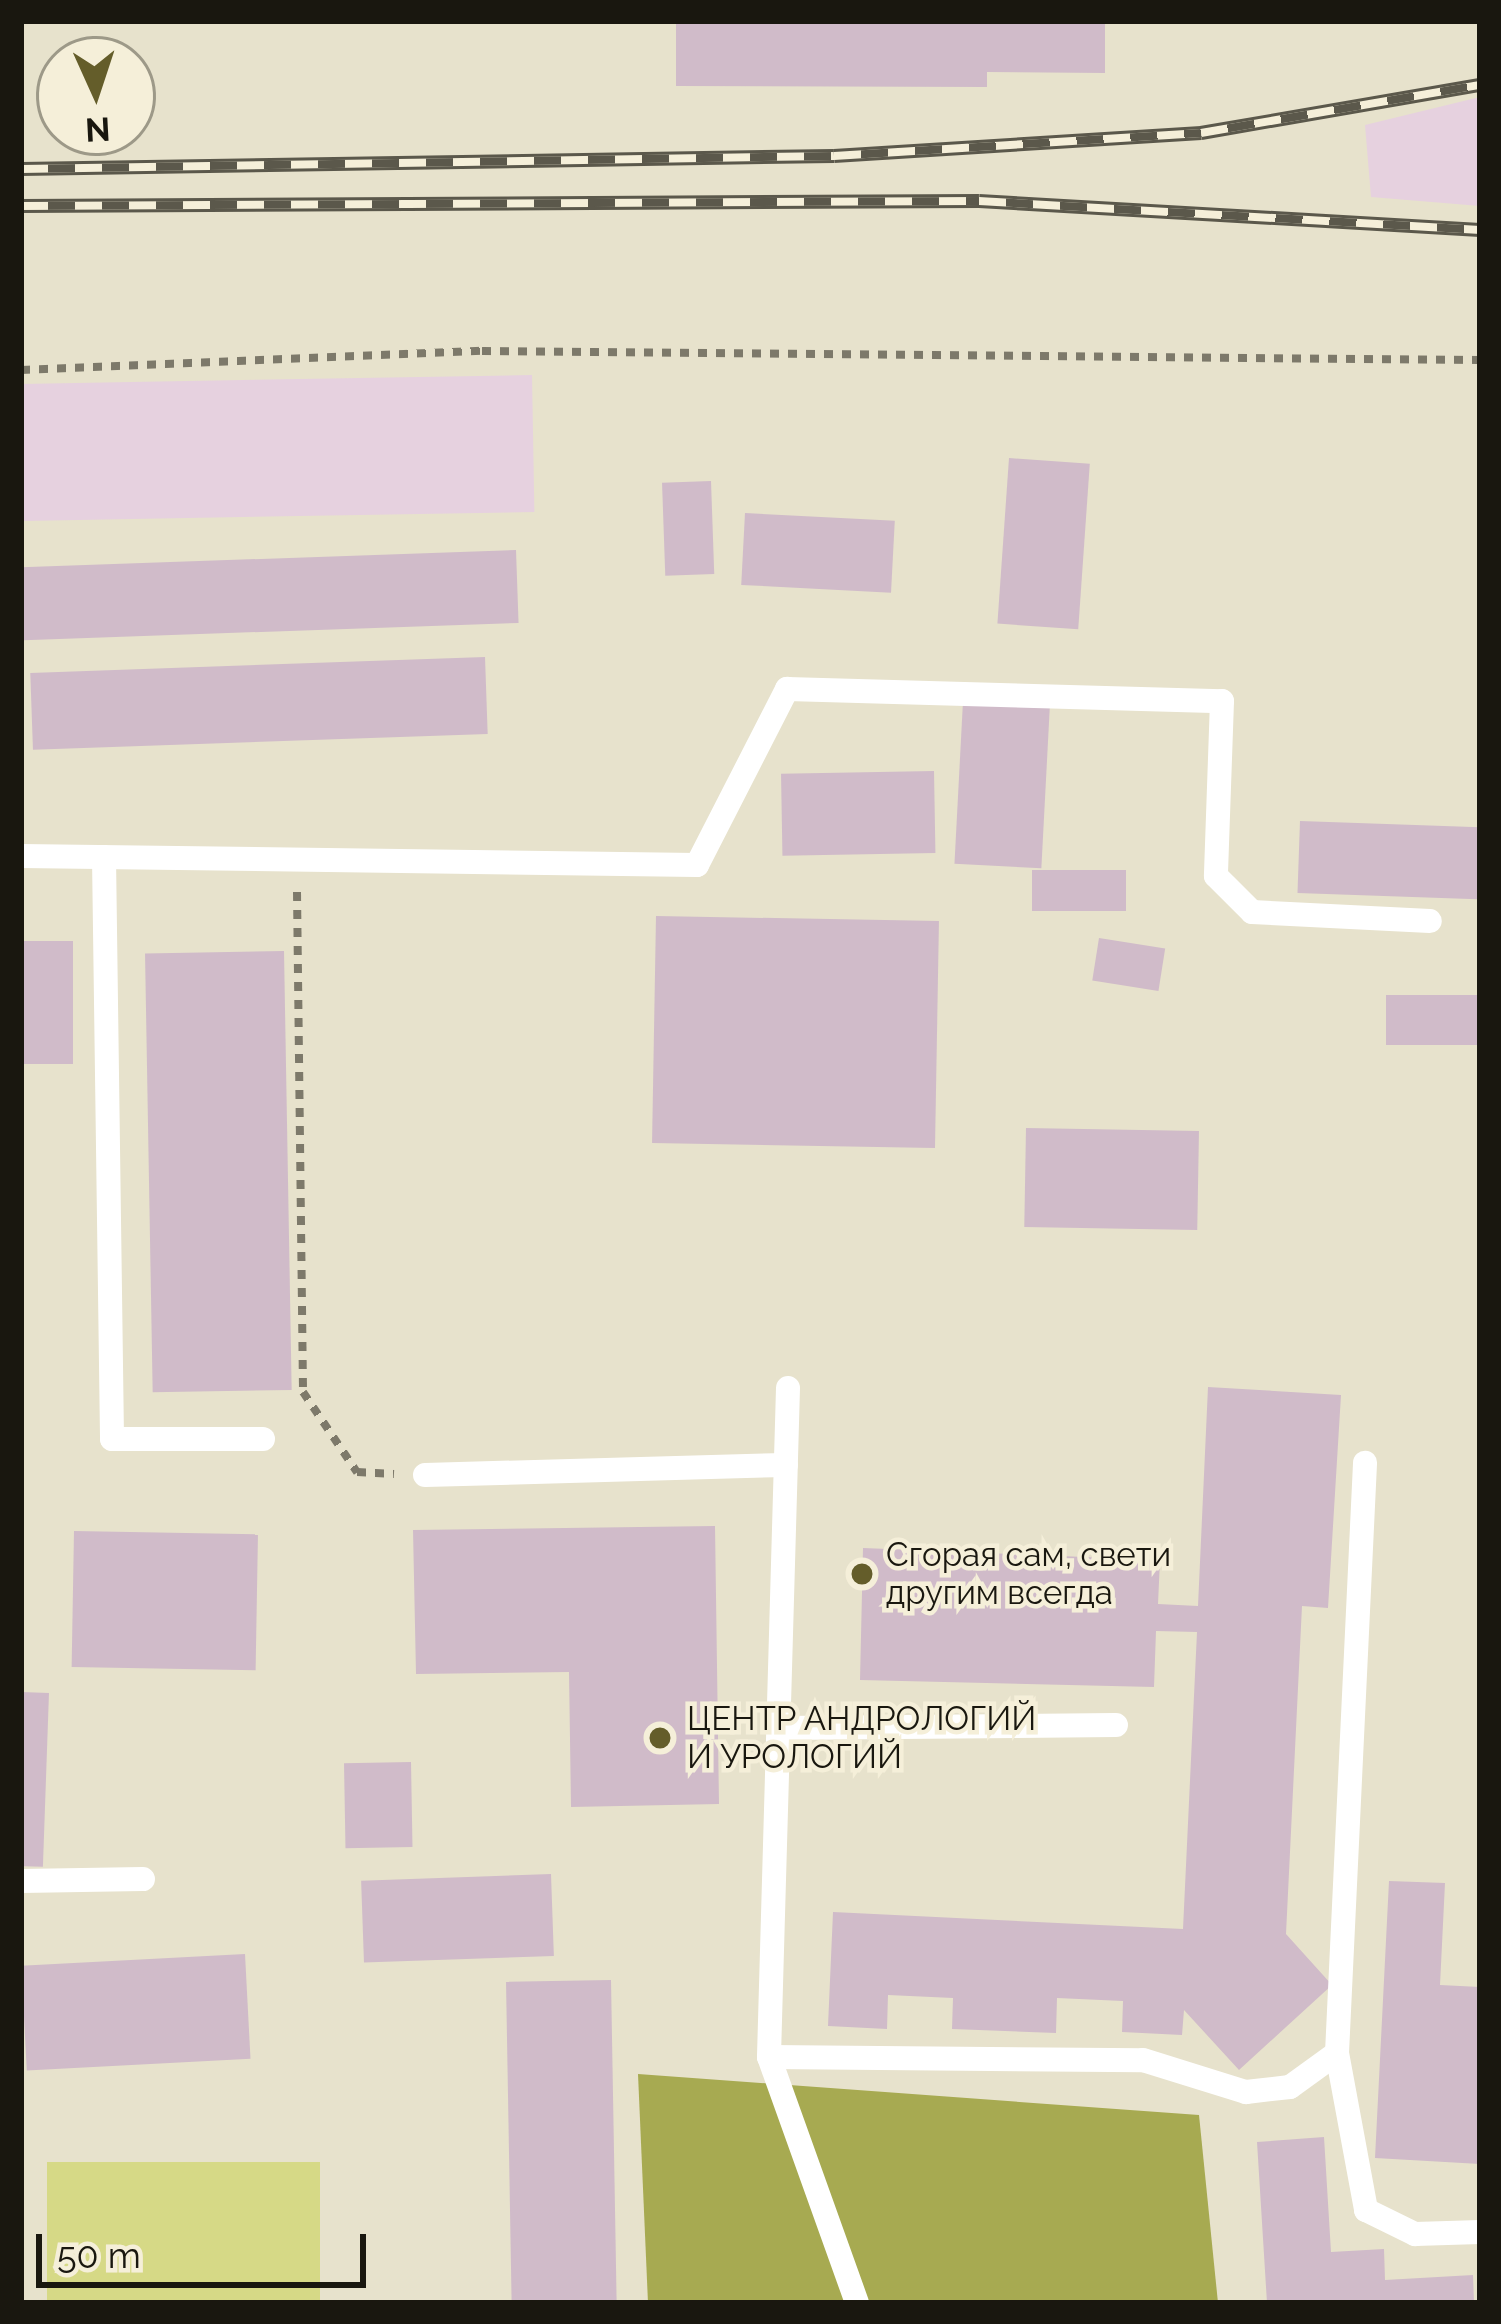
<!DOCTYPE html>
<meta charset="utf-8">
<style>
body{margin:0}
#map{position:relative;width:1501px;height:2324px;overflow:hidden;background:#e7e2cc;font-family:Raleway,sans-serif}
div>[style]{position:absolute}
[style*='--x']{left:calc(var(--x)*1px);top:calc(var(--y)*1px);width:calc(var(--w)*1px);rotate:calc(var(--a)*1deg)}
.industrial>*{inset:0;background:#e6d1df;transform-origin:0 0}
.green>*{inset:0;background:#d6d986;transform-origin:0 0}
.forest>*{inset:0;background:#a7aa51}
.building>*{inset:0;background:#d0bbc9;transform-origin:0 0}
.path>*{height:8px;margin-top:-4px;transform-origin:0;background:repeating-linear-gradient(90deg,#7d796a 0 9px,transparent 0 18px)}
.service>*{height:24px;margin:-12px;padding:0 12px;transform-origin:12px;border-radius:12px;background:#fff}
.rail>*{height:14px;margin-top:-7px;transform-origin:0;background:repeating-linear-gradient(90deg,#f5efd9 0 27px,#5b584b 0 54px);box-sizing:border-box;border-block:3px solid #5b584b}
.dots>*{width:33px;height:33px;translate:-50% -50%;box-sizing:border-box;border:6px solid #f5efd9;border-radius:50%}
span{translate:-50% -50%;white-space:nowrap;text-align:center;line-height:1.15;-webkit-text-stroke:9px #f5efd9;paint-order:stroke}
.poi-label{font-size:33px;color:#19170f}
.left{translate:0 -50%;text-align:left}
.frame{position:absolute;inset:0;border:24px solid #19170f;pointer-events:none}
.north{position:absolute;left:36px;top:36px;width:120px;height:120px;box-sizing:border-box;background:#f5efd9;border:3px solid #9d9988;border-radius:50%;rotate:177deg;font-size:33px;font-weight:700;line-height:48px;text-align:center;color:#19170f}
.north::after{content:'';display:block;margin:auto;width:42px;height:54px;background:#645d2a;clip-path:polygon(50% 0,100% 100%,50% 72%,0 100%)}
.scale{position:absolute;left:36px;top:2234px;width:330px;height:54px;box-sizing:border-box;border:6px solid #19170f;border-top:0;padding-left:15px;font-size:36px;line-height:42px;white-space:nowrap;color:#19170f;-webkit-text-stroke:9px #f5efd9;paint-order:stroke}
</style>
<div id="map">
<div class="industrial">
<div style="clip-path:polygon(1480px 97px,1480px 206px,1371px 197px,1365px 125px)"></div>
<div style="left:532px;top:375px;width:137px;height:511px;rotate:89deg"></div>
</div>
<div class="green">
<div style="left:320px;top:2162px;width:138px;height:273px;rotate:90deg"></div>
</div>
<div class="forest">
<div style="clip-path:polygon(638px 2074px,1199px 2115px,1218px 2303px,648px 2303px)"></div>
</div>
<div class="building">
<div style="clip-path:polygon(676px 21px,1105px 21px,1105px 73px,987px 72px,987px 87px,676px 86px)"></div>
<div style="left:1009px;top:458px;width:81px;height:166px;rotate:4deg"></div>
<div style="left:711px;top:481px;width:93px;height:49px;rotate:88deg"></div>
<div style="left:745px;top:513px;width:150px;height:72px;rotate:3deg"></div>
<div style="left:516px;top:550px;width:73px;height:495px;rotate:88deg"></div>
<div style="left:485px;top:657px;width:77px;height:455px;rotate:88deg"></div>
<div style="left:963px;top:701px;width:87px;height:163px;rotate:3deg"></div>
<div style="left:934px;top:771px;width:82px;height:153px;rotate:89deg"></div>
<div style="left:1300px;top:821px;width:180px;height:72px;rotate:2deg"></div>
<div style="left:1032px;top:870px;width:94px;height:41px"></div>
<div style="left:656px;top:916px;width:283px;height:227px;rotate:1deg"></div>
<div style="left:1099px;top:938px;width:67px;height:43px;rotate:9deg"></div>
<div style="left:73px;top:941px;width:123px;height:52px;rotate:90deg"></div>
<div style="left:284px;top:951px;width:439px;height:139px;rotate:89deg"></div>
<div style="left:1480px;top:995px;width:50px;height:94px;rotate:90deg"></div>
<div style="left:1026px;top:1128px;width:173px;height:99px;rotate:1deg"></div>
<div style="clip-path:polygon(1208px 1387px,1341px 1395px,1328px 1608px,1302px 1606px,1286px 1934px,1332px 1985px,1239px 2070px,1184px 2010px,1182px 2035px,1122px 2032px,1123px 2001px,1057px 1998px,1056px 2033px,952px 2029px,953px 1998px,888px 1995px,887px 2029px,828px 2026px,833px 1912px,1183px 1929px,1197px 1632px,1156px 1631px,1154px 1687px,860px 1680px,863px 1548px,1160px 1560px,1158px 1604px,1198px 1606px)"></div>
<div style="clip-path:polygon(715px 1526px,719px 1804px,571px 1807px,569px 1672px,416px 1674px,413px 1530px)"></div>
<div style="left:74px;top:1531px;width:184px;height:136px;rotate:1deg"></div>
<div style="left:21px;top:1692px;width:28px;height:174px;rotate:2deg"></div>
<div style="left:411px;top:1762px;width:85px;height:67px;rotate:89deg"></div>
<div style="left:551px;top:1874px;width:82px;height:190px;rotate:88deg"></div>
<div style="clip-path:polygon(1389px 1881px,1445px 1883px,1440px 1985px,1480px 1987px,1480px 2164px,1375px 2158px)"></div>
<div style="left:245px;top:1954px;width:105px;height:224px;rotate:87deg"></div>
<div style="left:611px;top:1980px;width:323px;height:105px;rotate:89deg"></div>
<div style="clip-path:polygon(1324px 2137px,1331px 2252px,1384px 2249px,1385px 2280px,1473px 2275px,1474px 2303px,1267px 2303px,1257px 2142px)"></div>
</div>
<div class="path">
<div style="--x:21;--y:370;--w:461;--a:-2.4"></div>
<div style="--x:482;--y:351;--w:998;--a:0.52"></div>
<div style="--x:297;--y:892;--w:500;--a:89.31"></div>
<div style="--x:303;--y:1392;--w:97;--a:56"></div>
<div style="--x:357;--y:1472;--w:37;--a:3"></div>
</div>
<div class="service">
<div style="--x:21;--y:856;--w:676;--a:0.76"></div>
<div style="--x:697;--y:865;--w:198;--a:-62.9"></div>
<div style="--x:787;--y:689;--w:435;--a:1.6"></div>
<div style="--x:1222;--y:701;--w:175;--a:92"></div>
<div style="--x:1216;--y:876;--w:51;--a:45"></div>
<div style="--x:1252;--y:912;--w:178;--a:2.9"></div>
<div style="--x:104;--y:857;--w:582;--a:89.21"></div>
<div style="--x:112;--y:1439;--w:151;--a:0"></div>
<div style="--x:788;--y:1388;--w:669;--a:91.63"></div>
<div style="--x:769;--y:2057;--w:261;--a:70.3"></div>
<div style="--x:425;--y:1475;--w:361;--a:-1.6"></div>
<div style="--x:779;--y:1728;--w:337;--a:-0.5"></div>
<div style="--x:21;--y:1881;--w:122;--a:-0.9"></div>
<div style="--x:1337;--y:2053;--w:160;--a:79.5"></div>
<div style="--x:1366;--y:2210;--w:55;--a:26.1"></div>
<div style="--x:1415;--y:2234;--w:65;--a:-1.8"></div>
<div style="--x:769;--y:2057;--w:374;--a:0.5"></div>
<div style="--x:1143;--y:2060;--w:108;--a:17.3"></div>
<div style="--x:1246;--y:2092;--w:44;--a:-6.5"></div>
<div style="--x:1290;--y:2087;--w:58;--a:-35.9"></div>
<div style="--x:1337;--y:2053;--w:591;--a:-87.28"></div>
</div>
<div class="rail">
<div style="--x:21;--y:169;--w:813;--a:-0.92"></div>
<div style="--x:834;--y:156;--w:368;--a:-3.6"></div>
<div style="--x:1201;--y:133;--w:283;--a:-9.8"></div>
<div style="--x:21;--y:206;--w:958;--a:-0.3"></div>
<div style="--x:979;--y:201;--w:502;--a:3.31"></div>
</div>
<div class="dots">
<div style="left:862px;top:1574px;background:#645d2a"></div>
<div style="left:660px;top:1738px;background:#645d2a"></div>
</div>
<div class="poi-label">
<span class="left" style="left:886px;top:1574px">Сгорая сам, свети<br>другим всегда</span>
<span class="left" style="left:687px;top:1738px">ЦЕНТР АНДРОЛОГИЙ<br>И УРОЛОГИЙ</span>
</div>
<div class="frame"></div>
<div class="north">N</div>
<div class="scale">50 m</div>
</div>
